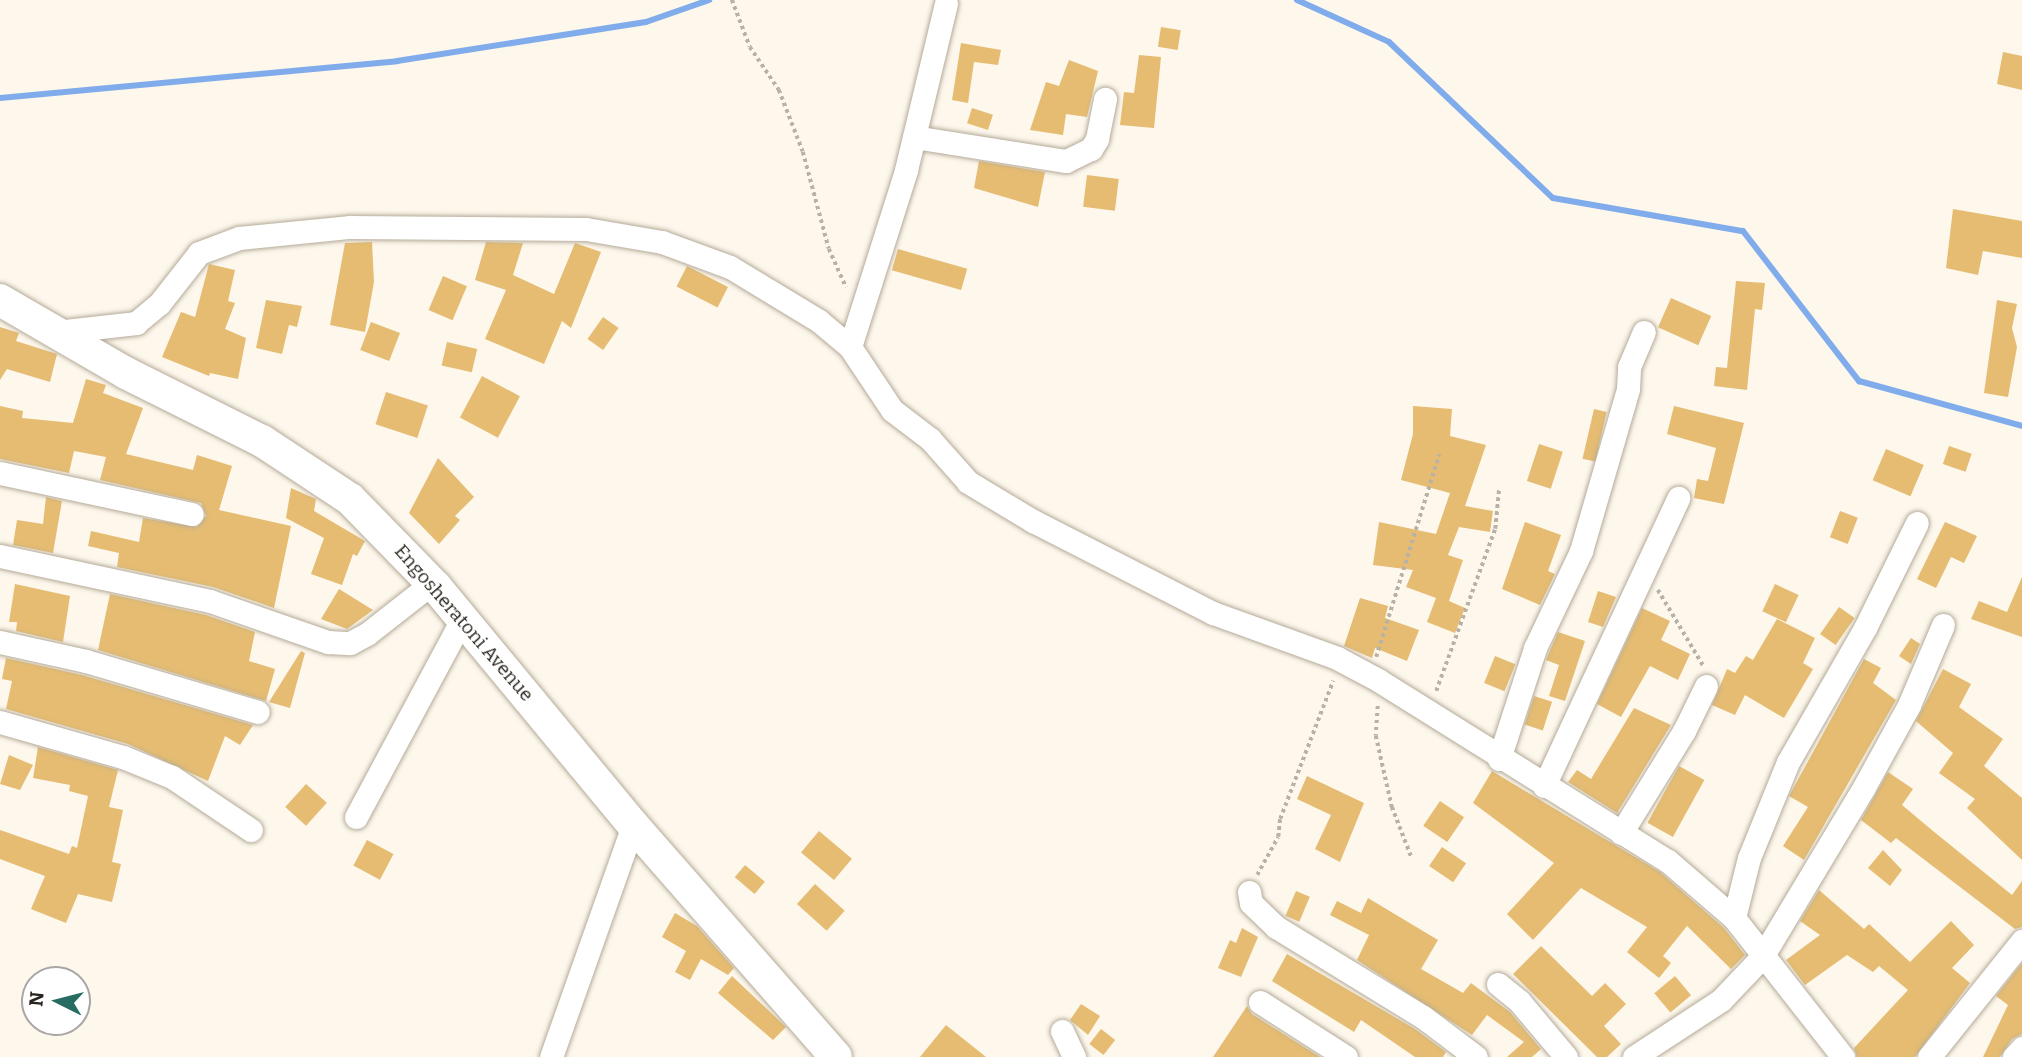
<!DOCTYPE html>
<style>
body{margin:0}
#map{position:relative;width:2022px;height:1057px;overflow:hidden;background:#fdf7ec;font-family:Bitter,serif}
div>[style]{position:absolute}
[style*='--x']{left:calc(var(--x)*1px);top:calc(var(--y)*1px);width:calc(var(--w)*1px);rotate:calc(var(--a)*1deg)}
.stream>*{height:6px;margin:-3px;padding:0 3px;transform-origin:3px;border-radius:3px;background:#80aceb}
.building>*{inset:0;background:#e5bc72;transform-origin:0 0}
.path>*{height:3.5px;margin-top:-1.75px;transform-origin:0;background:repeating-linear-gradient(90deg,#b7b1a8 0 3.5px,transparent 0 7px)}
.roads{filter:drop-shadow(0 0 2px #b4aa98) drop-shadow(0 0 2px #b4aa98)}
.street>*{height:23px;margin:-11.5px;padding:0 11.5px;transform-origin:11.5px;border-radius:11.5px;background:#fff}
.secondary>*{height:32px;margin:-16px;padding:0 16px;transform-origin:16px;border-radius:16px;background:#fff}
span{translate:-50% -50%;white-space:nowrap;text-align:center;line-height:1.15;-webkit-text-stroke:6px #fff;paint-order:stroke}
.street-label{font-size:19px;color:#28241d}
.north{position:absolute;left:21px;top:966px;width:70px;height:70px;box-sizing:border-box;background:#fff;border:2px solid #a9a7a5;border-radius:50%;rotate:276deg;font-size:19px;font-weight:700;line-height:28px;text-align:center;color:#28241d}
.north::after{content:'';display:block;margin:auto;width:24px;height:32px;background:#276c60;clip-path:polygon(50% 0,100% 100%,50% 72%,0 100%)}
</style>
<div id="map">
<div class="stream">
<div style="--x:1297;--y:0;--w:101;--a:24.5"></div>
<div style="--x:1389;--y:42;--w:226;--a:43.6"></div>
<div style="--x:1553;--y:198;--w:193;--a:9.9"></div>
<div style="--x:1743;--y:231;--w:190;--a:52.3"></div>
<div style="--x:1859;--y:381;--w:169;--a:15.4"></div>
<div style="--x:0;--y:98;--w:399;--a:-5.3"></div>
<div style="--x:397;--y:61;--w:252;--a:-8.9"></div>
<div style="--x:646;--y:22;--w:67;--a:-19.2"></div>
</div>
<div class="building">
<div style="left:1161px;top:27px;width:20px;height:20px;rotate:9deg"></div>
<div style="clip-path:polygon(961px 43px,1001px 50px,998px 65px,974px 62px,968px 103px,952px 100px)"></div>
<div style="clip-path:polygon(2003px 52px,2022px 56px,2022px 90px,1997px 84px)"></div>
<div style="clip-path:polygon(1139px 55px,1161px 57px,1154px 128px,1120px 125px,1124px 92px,1134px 93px)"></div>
<div style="clip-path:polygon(1069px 60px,1098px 71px,1087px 117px,1066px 114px,1063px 135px,1030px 130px,1046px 82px,1059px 86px)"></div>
<div style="left:972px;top:108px;width:22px;height:16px;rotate:18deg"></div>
<div style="clip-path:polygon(979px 161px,1045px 172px,1038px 207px,974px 188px)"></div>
<div style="left:1087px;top:175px;width:32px;height:32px;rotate:7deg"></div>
<div style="clip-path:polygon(1953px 209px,2022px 221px,2022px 258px,1983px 251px,1978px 275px,1946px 268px)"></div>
<div style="clip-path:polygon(372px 242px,374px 282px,365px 332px,330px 325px,345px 243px)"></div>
<div style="clip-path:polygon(486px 242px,523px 243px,513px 275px,554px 294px,575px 243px,601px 252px,571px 328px,562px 321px,544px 364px,485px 339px,506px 290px,475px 280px)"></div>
<div style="left:898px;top:249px;width:72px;height:22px;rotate:16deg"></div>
<div style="clip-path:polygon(209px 264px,235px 270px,228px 301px,235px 303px,225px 329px,246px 338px,238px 379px,210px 373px,209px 376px,162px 357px,181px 312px,195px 317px)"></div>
<div style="left:687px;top:266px;width:46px;height:23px;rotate:27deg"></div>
<div style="left:443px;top:276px;width:26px;height:37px;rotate:23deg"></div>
<div style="clip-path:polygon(1736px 281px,1765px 283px,1762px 310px,1755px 309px,1747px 390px,1714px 386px,1716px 367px,1727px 368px)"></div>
<div style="left:1671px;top:298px;width:44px;height:32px;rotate:24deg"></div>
<div style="clip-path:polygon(266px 300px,302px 306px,297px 327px,289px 325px,282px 354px,256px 348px)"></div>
<div style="clip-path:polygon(1997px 300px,2017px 304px,2012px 328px,2017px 347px,2008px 397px,1984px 393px)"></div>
<div style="left:603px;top:317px;width:19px;height:27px;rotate:35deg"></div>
<div style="left:371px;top:322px;width:31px;height:30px;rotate:21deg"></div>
<div style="clip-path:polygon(0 327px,19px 333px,16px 341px,57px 354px,50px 382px,7px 369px,0 380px)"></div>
<div style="left:447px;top:342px;width:31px;height:24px;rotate:13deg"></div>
<div style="left:482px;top:376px;width:43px;height:47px;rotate:28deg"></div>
<div style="clip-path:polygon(86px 379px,106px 385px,103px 393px,143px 408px,126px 454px,193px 470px,197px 455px,232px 466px,219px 510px,291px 526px,274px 608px,213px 587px,117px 567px,119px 553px,88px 546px,91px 531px,139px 542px,143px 518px,197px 527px,206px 516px,201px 503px,100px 480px,106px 457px,74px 451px,69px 473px,0 459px,0 406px,23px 411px,22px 418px,73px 423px)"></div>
<div style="left:386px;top:392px;width:44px;height:34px;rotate:18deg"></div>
<div style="clip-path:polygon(1413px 406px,1452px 409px,1450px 436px,1486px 445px,1465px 506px,1493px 511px,1490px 532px,1459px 527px,1448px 555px,1463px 560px,1449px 601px,1465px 608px,1455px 633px,1427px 622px,1436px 598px,1406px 587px,1413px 570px,1373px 565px,1379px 522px,1436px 534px,1450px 493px,1401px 480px,1413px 434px)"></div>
<div style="clip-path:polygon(1674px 406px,1744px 423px,1724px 504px,1694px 498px,1697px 479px,1708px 481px,1716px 448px,1667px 434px)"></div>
<div style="left:1594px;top:409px;width:13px;height:51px;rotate:13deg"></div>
<div style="left:1539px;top:444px;width:25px;height:39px;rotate:18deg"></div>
<div style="left:1949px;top:446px;width:24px;height:19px;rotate:19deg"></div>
<div style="left:1886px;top:449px;width:41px;height:34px;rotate:23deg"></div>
<div style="clip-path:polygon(438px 458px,474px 497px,455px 516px,460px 520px,439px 544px,409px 513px)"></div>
<div style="clip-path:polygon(291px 488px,316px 499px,314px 511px,365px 541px,357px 556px,353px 554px,342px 585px,311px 574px,324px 538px,286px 518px)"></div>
<div style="clip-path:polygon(46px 497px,62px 501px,53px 553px,13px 545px,17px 520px,43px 524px)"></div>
<div style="left:1840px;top:511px;width:19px;height:28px;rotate:21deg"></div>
<div style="clip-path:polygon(1525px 522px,1561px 535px,1548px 571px,1555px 574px,1540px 605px,1502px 589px)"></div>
<div style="clip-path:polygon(1945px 522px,1977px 536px,1964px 563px,1951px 557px,1936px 588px,1917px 579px)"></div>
<div style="clip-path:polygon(2022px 577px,2022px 637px,1971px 619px,1979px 601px,2007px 612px)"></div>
<div style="clip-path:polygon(15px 584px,70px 596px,63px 642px,16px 631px,17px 622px,9px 622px)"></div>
<div style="left:1775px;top:584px;width:26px;height:30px;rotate:25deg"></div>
<div style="clip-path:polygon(339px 589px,373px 610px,347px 629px,321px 619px)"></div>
<div style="clip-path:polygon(1598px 591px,1616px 597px,1603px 627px,1588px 622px)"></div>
<div style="clip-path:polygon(110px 594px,206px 615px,255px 632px,249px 661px,275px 669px,266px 701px,98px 650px)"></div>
<div style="clip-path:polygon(1360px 598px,1388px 606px,1385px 618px,1419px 630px,1407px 661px,1375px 648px,1372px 658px,1344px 646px)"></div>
<div style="left:1839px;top:607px;width:19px;height:33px;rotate:35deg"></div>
<div style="clip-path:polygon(1642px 608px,1670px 621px,1661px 640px,1690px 654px,1678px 680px,1650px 666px,1621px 717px,1597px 704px)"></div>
<div style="clip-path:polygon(1777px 619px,1815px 638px,1803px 663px,1813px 669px,1784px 718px,1745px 695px,1735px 715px,1712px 705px,1727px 669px,1735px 673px,1746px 656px,1753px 660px)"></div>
<div style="clip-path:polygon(1558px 632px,1585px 641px,1565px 701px,1549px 696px,1559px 665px,1546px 660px)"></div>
<div style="clip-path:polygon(1911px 638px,1920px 644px,1911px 664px,1899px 656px)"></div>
<div style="clip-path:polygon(301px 651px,305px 653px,290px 708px,269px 702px)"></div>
<div style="left:1495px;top:656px;width:22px;height:29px;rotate:22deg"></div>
<div style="clip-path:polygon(6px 658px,82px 675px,253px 725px,240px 745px,225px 736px,208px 781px,128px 744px,6px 709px,12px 681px,2px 679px)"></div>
<div style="clip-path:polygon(1864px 659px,1881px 668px,1873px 683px,1896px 700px,1804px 860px,1783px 846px,1808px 807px,1789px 796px)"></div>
<div style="clip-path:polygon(1943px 669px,1971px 684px,1959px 707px,2003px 739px,1984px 766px,2022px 798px,2022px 860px,1967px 808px,1975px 799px,1939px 773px,1953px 753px,1916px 721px)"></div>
<div style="left:1534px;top:696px;width:19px;height:30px;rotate:18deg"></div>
<div style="clip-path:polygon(1634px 708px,1671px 725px,1617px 813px,1568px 782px,1577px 770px,1591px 779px)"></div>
<div style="clip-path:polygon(38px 747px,118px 770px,109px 807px,123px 810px,112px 862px,121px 864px,112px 902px,78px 894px,66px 923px,31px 909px,45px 876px,0 859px,0 830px,69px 854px,72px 846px,77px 848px,88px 796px,69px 791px,70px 785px,33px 778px)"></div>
<div style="clip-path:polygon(9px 755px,33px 765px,20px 790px,0 784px)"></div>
<div style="left:1679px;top:766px;width:29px;height:65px;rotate:29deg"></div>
<div style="clip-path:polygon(1492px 771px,1660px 872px,1724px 928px,1745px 955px,1731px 969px,1687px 926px,1663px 956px,1671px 963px,1659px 978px,1627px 952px,1647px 927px,1581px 888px,1533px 940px,1507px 914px,1554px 863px,1473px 803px)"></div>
<div style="clip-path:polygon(1888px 772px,1913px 789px,1902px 805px,1933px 831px,2012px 895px,2022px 881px,2022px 927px,2015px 929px,1896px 838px,1891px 843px,1861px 820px)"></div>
<div style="clip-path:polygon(1307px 776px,1364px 803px,1340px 862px,1315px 849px,1331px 815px,1297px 799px)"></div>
<div style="left:306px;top:784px;width:28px;height:31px;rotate:42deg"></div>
<div style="left:1440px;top:801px;width:29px;height:30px;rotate:34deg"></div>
<div style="left:819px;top:831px;width:43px;height:28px;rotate:40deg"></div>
<div style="left:367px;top:840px;width:30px;height:29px;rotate:28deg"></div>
<div style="left:1442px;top:847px;width:29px;height:23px;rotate:34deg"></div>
<div style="clip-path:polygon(1883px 850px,1902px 870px,1890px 886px,1868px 868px)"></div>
<div style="left:745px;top:865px;width:26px;height:16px;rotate:40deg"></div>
<div style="left:815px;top:884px;width:40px;height:27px;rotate:42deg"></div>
<div style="clip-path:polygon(1819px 890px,1864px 929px,1869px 924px,1910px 962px,1951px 921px,1974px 945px,1952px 968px,1970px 983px,1915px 1057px,1857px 1057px,1854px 1048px,1908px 990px,1879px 966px,1873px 972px,1847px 955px,1805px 985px,1786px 960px,1820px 935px,1800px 921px)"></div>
<div style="left:1296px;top:891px;width:15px;height:27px;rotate:23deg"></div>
<div style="clip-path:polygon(1368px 898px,1438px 940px,1421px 969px,1463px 993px,1471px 983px,1510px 1012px,1541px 1049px,1532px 1057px,1507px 1057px,1524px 1042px,1487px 1015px,1472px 1035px,1357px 960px,1369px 935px,1330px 915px,1337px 901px,1361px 913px)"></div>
<div style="clip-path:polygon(675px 913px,697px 926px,734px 968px,728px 975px,701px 959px,690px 980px,675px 972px,686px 951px,662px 937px)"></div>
<div style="clip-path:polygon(1242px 928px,1258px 937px,1241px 977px,1218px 968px,1230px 940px,1236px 943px)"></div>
<div style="clip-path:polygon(1541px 946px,1592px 996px,1605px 983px,1626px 1004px,1604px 1026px,1621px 1044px,1607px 1057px,1597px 1057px,1513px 974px)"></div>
<div style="clip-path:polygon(1287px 954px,1415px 1029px,1446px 1052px,1443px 1057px,1415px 1057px,1361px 1020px,1354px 1032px,1272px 981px)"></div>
<div style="clip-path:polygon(2022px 963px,2022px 1034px,2012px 1039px,2000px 1057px,1983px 1057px,2008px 1005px,1996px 996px)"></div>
<div style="clip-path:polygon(732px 976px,786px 1027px,773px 1040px,718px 993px)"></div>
<div style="left:1675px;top:976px;width:25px;height:27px;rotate:50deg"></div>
<div style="clip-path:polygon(1081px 1004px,1100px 1016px,1088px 1035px,1070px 1020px)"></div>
<div style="clip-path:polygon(1247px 1006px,1252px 1014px,1320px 1057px,1213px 1057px)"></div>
<div style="clip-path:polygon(946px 1025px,986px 1057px,920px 1057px)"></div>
<div style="left:1101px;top:1029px;width:18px;height:19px;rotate:38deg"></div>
</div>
<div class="path">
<div style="--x:732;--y:0;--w:50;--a:69"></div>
<div style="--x:750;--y:47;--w:52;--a:56"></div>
<div style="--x:779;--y:90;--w:66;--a:68.8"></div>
<div style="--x:803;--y:152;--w:100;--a:75"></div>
<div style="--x:829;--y:249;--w:42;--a:65.9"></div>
<div style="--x:1658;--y:590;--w:90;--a:59.1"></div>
<div style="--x:1376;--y:657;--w:212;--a:-72.7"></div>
<div style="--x:1436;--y:691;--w:172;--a:-70"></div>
<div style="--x:1495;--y:529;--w:41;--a:-84.4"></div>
<div style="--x:1378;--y:706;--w:30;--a:94"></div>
<div style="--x:1376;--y:736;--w:73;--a:77.3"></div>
<div style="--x:1392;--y:807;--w:53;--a:68.8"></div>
<div style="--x:1257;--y:875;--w:43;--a:-61.1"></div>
<div style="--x:1278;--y:837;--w:18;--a:-84"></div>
<div style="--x:1280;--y:819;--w:148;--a:-69"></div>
</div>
<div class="roads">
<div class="street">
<div style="--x:914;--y:137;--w:154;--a:9"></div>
<div style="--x:1066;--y:161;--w:28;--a:-26"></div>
<div style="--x:1091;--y:149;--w:12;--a:-59"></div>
<div style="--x:1097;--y:139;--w:41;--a:-78.7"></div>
<div style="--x:56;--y:332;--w:81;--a:-6.4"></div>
<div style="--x:136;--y:323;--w:30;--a:-40"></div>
<div style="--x:159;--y:304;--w:65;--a:-51.9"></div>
<div style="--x:199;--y:253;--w:43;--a:-20.6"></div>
<div style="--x:239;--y:238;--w:112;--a:-5.7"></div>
<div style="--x:350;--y:227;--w:236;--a:0.5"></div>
<div style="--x:586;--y:229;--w:77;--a:9.7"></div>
<div style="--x:662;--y:242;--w:72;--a:20.2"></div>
<div style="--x:730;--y:267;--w:104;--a:31.2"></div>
<div style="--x:819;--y:321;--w:40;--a:40"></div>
<div style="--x:850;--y:347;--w:76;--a:56.3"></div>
<div style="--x:892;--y:410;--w:48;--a:37.3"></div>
<div style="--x:930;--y:439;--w:57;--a:48.5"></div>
<div style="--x:968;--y:482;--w:76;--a:31"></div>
<div style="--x:1033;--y:521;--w:202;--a:27.1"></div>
<div style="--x:1213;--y:613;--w:132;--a:19.9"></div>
<div style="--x:1337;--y:658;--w:47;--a:28.2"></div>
<div style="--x:1378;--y:680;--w:342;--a:32"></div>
<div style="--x:1668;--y:861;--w:87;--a:40.8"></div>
<div style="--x:1734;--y:918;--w:177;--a:51.9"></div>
<div style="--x:850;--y:347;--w:186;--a:-72.4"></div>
<div style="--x:906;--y:170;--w:171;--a:-76.5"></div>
<div style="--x:0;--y:473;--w:196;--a:12.1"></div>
<div style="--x:0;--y:556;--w:215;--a:12.1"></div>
<div style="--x:210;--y:601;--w:125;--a:19.2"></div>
<div style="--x:328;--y:642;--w:22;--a:3"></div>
<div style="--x:350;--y:643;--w:19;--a:-28"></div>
<div style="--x:367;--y:634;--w:83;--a:-38.1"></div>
<div style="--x:0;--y:642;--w:88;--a:12.5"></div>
<div style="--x:86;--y:661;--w:179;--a:16.5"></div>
<div style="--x:0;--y:722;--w:128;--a:15.9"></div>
<div style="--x:123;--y:757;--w:53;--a:22.2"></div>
<div style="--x:172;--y:777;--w:95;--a:33.9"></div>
<div style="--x:1499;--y:759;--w:117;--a:-72"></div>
<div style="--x:1535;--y:648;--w:107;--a:-64.6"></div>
<div style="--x:1581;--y:551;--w:169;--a:-73.8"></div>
<div style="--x:1628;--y:389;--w:22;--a:-87"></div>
<div style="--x:1629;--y:367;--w:38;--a:-67"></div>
<div style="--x:1544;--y:786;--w:318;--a:-65"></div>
<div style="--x:356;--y:817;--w:225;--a:-61.8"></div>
<div style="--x:1621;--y:833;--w:120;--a:-58.3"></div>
<div style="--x:1684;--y:731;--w:50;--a:-63.9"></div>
<div style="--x:1249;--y:892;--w:11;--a:80"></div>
<div style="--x:1251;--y:903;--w:35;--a:44"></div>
<div style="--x:1276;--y:927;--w:172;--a:31.5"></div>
<div style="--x:1423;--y:1017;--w:66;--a:37"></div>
<div style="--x:1734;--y:918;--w:62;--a:-76"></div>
<div style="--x:1749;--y:858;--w:104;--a:-67.9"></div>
<div style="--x:1788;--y:762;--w:155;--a:-60.1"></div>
<div style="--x:1865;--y:628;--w:117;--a:-63.7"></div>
<div style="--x:1498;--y:984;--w:27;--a:39"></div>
<div style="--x:1519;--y:1001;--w:73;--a:50"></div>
<div style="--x:1260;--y:1002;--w:102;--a:32.6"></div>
<div style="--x:1062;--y:1031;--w:29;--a:65"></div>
<div style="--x:551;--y:1057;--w:246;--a:-70.5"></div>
<div style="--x:1634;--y:1057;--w:104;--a:-33.2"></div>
<div style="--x:1721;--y:1000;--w:59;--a:-46.4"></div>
<div style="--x:1762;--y:957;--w:198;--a:-59"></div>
<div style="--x:1864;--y:787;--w:94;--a:-61.2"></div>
<div style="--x:1909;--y:705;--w:87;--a:-67"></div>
<div style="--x:1929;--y:1057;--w:149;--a:-51.3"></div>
<div style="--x:2014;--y:1057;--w:12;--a:-48"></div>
</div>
<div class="secondary">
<div style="--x:0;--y:300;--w:146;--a:30.1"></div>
<div style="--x:126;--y:373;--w:152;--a:26.6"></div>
<div style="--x:262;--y:441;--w:105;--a:33.4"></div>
<div style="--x:350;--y:499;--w:123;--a:45.7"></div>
<div style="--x:436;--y:587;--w:309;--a:50.4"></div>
<div style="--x:633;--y:825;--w:308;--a:48.8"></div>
</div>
</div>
<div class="street-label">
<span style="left:464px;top:623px;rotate:49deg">Engosheratoni Avenue</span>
</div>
<div class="north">N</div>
</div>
